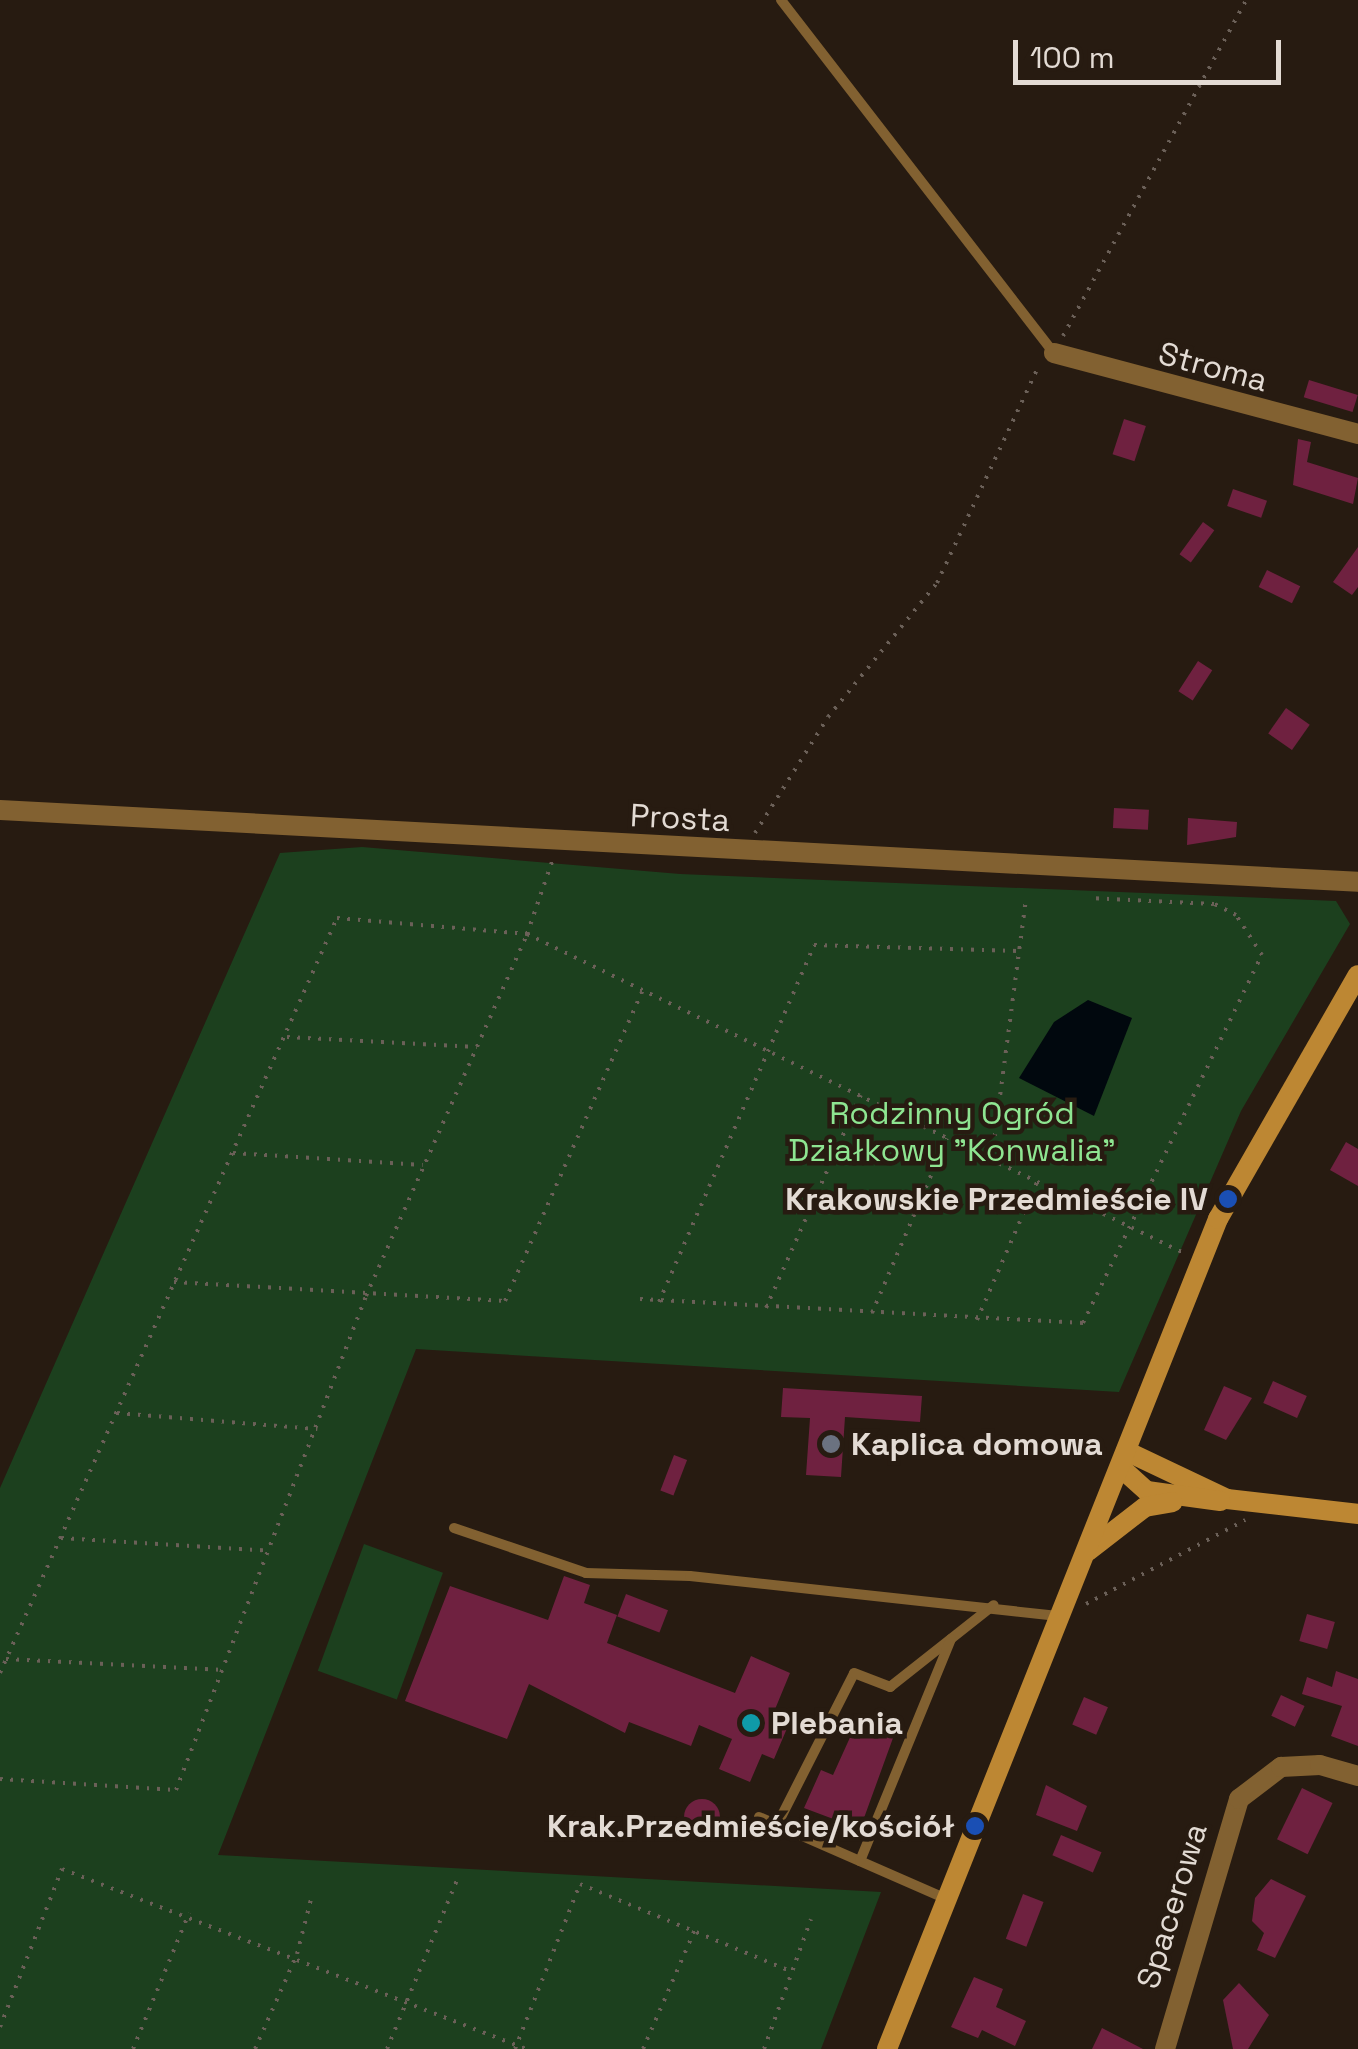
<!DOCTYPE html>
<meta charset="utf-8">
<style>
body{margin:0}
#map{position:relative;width:1358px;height:2049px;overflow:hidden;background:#271b11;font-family:"Space Grotesk",sans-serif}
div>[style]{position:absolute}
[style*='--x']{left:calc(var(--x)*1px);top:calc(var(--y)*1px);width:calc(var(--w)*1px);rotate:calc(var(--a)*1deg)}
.green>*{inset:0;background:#1c401e;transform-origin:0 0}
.water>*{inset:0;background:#01080e}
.building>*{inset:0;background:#6f2140;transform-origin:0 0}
.round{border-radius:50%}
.path>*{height:4px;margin-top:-2px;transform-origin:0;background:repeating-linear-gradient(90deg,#6b6058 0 2.5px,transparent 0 10.5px)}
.lane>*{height:10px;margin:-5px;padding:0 5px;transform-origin:5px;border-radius:5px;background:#826131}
.street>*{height:20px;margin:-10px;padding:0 10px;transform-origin:10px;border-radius:10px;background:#826131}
.secondary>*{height:20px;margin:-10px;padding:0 10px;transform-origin:10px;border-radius:10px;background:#bd8733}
.dots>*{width:28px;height:28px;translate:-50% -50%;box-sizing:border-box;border:5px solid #271b11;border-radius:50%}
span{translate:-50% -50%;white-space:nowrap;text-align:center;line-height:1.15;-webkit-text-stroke:9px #271b11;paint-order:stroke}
.street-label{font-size:32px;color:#e3dbd4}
.park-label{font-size:32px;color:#8ee591}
.poi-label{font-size:32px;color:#e3dbd4;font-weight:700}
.right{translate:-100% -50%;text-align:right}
.left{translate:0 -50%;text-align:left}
.scale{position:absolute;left:1013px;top:40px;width:268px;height:45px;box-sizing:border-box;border:5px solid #e3dbd4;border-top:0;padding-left:12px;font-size:30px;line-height:35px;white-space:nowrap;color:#e3dbd4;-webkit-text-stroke:8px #271b11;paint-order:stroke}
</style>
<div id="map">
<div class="green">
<div style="clip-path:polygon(362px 847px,680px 874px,1336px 901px,1350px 924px,1241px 1111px,1119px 1392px,416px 1349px,218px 1855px,881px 1892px,821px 2049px,0 2049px,0 1488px,280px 853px)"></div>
<div style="left:364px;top:1544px;width:84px;height:135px;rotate:20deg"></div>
</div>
<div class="water">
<div style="clip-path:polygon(1088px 1000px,1132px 1018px,1094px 1116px,1019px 1078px,1054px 1022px)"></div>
</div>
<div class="building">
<div style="left:1309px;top:380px;width:51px;height:18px;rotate:17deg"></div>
<div style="left:1124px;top:419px;width:23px;height:37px;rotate:18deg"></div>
<div style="clip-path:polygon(1298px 439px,1311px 442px,1307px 462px,1358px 478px,1353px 504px,1293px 485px)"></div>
<div style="left:1233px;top:489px;width:36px;height:18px;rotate:19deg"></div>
<div style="left:1203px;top:522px;width:14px;height:40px;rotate:36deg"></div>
<div style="clip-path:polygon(1358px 547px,1358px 587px,1352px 595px,1333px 582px)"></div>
<div style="left:1267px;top:570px;width:37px;height:19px;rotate:26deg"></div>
<div style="left:1198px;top:661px;width:17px;height:36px;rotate:33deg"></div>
<div style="left:1286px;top:708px;width:29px;height:31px;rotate:35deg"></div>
<div style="left:1114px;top:808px;width:35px;height:20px;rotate:3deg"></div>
<div style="clip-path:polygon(1188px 818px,1237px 822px,1236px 837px,1187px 845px)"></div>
<div style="clip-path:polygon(1346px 1142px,1358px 1149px,1358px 1186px,1330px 1170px)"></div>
<div style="left:1273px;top:1381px;width:37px;height:24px;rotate:24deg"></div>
<div style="clip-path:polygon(1224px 1386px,1252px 1398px,1226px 1440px,1204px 1430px)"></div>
<div style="clip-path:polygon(783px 1388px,922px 1396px,920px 1422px,845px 1417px,841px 1477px,806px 1475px,810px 1418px,781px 1417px)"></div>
<div style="left:674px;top:1455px;width:14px;height:38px;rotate:21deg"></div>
<div style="clip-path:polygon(564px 1576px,590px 1585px,584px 1603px,617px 1615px,607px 1643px,735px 1693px,751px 1656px,790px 1673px,771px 1719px,788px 1726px,774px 1759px,762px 1754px,750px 1782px,719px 1769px,732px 1739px,699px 1725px,691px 1746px,629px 1722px,625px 1733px,529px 1684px,507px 1739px,405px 1701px,450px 1586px,548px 1620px)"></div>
<div style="left:626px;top:1594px;width:45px;height:24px;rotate:21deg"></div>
<div style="left:1307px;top:1614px;width:29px;height:28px;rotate:16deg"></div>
<div style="clip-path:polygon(1336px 1671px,1358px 1679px,1358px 1746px,1331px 1736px,1342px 1706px,1302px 1694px,1307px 1677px,1332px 1687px)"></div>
<div style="left:1281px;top:1695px;width:26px;height:23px;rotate:25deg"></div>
<div style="left:1084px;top:1697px;width:26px;height:30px;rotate:23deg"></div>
<div style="clip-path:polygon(857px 1722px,893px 1738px,860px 1829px,804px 1808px,821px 1770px,833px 1775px)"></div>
<div style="clip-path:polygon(1046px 1785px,1087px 1806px,1077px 1831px,1036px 1815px)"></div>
<div style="left:1302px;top:1788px;width:34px;height:57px;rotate:26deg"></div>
<div class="round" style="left:684px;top:1799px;width:36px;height:36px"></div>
<div style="left:1061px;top:1835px;width:44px;height:22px;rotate:23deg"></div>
<div style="clip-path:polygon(1271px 1879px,1306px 1896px,1275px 1958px,1257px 1950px,1264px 1933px,1252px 1921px,1255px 1898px)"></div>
<div style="left:1023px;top:1894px;width:22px;height:48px;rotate:21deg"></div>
<div style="clip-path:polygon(974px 1977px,1003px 1989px,996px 2007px,1026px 2021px,1015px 2046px,982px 2030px,978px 2038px,951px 2027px)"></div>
<div style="clip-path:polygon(1239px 1983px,1269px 2015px,1248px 2049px,1233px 2049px,1223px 2000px)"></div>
<div style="clip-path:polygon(1102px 2028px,1143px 2049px,1092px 2049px)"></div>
</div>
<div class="path">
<div style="--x:1063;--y:336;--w:383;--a:-61.4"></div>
<div style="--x:755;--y:833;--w:137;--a:-57.8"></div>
<div style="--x:828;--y:717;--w:173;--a:-50.9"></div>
<div style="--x:937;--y:583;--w:241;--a:-64.9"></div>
<div style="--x:287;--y:1037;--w:190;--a:3"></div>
<div style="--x:233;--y:1153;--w:190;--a:3.6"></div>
<div style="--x:992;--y:1157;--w:261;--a:-82.5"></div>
<div style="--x:174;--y:1282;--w:332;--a:3.3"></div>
<div style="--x:505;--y:1301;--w:341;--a:-66.1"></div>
<div style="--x:640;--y:1299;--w:444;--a:3.1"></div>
<div style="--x:1083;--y:1323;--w:409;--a:-64.1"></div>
<div style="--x:1262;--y:955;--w:48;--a:-123"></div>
<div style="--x:1236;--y:915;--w:25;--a:-153"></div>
<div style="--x:1214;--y:904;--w:125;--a:-177.3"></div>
<div style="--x:659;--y:1302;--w:389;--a:-66.5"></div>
<div style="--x:814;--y:945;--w:208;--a:1.7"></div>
<div style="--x:766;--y:1308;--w:233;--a:-66"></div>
<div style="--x:872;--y:1313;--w:190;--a:-66.8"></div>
<div style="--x:977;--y:1320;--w:153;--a:-66.5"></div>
<div style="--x:117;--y:1413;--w:201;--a:4.6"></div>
<div style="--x:61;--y:1538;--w:210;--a:3.5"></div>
<div style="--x:1086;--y:1604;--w:180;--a:-27.8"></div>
<div style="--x:6;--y:1659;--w:219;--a:2.9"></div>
<div style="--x:0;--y:1673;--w:827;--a:-65.95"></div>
<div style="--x:337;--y:918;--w:191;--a:4.8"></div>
<div style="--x:527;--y:934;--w:733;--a:25.9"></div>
<div style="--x:0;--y:1779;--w:176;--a:3.6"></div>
<div style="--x:176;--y:1790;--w:529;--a:-68.96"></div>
<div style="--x:366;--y:1296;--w:396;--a:-66"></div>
<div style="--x:527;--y:934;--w:83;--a:-70.9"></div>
<div style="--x:0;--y:2027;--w:170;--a:-68.6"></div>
<div style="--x:62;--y:1869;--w:497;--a:21.2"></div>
<div style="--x:133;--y:2049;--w:147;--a:-67.6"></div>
<div style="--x:255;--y:2049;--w:104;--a:-66.1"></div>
<div style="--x:297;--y:1954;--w:61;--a:-75.7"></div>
<div style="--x:387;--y:2049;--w:183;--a:-67.5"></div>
<div style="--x:515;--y:2049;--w:177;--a:-68.5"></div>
<div style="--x:580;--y:1884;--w:227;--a:22.5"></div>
<div style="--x:643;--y:2049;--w:133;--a:-66.5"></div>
<div style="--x:764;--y:2049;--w:138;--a:-70.1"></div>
</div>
<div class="lane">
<div style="--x:781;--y:0;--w:446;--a:52.3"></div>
<div style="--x:454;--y:1528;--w:139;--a:18.8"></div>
<div style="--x:586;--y:1573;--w:104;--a:1.7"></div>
<div style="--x:690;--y:1576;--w:370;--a:6.2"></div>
<div style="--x:759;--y:1817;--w:205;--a:23.6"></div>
<div style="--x:777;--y:1825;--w:170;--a:-63.1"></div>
<div style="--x:854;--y:1673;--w:39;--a:21"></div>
<div style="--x:890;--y:1687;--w:132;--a:-38.3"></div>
<div style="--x:860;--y:1861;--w:240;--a:-67.7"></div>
</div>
<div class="street">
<div style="--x:1054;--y:353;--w:315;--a:14.9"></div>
<div style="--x:0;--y:810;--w:1360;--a:3.03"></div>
<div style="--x:1165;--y:2049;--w:261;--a:-73.5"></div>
<div style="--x:1239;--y:1799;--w:53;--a:-37.3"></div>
<div style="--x:1281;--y:1767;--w:39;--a:-3"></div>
<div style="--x:1320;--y:1765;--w:40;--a:16"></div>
</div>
<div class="secondary">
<div style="--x:1126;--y:1451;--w:112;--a:25.4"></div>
<div style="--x:1227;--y:1499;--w:132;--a:6.5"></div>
<div style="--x:1120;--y:1467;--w:36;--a:42"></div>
<div style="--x:1147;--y:1491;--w:74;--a:7.8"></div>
<div style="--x:1088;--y:1551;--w:72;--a:-37.7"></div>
<div style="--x:1145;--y:1507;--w:28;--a:-10"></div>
<div style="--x:887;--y:2049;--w:894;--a:-68.26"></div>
<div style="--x:1218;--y:1219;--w:281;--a:-60.2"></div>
</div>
<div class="dots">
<div style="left:1228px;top:1199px;background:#1a4fb4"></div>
<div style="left:831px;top:1444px;background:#6b7280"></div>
<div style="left:751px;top:1723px;background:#0f9aa8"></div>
<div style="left:975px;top:1826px;background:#1a4fb4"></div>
</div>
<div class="street-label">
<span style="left:1213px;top:367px;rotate:15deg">Stroma</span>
<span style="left:680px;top:818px;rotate:3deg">Prosta</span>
<span style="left:1172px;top:1906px;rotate:-73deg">Spacerowa</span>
</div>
<div class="park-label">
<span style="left:952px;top:1132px">Rodzinny Ogród<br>Działkowy "Konwalia"</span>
</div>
<div class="poi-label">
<span class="right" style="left:1208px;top:1199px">Krakowskie Przedmieście IV</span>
<span class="left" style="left:851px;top:1444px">Kaplica domowa</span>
<span class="left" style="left:771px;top:1723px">Plebania</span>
<span class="right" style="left:955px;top:1826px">Krak.Przedmieście/kościół</span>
</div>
<div class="scale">100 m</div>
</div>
